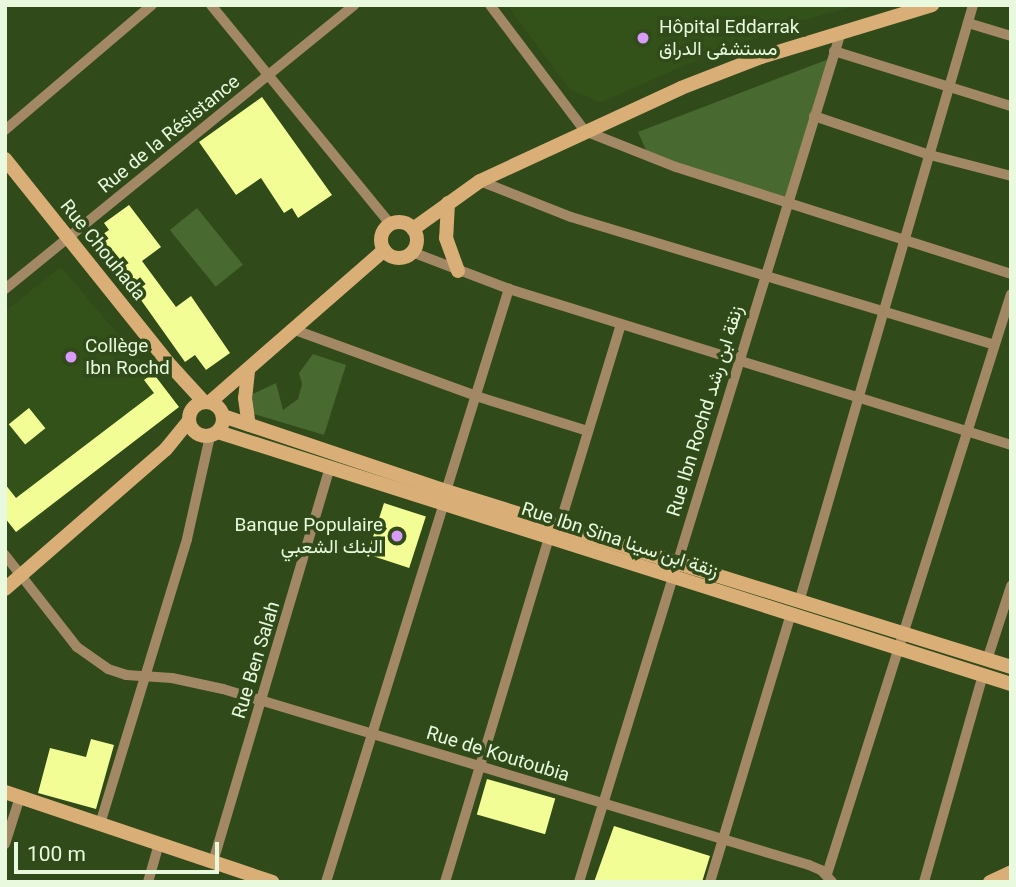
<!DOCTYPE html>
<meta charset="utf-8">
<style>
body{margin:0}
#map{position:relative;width:1016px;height:887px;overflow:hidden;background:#304a1a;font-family:Roboto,Vazirmatn,sans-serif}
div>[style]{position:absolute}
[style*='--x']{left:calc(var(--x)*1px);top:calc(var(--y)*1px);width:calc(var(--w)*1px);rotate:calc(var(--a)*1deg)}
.built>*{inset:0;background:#335219}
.green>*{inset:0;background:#48692f;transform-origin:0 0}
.building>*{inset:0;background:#f3fd95;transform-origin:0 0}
.street>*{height:10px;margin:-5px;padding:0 5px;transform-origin:5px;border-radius:5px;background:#a28865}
.secondary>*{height:14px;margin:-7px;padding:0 7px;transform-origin:7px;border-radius:7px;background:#d9ae77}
.secondary>.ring{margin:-7px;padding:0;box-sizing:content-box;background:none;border:14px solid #d9ae77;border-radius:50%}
.dots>*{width:19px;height:19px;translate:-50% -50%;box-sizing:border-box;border:4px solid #304a1a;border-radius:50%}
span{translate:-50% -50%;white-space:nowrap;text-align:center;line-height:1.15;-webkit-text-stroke:7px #304a1a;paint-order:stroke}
.poi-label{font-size:19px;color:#e8f9dd}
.left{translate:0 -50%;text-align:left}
.right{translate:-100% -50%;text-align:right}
.street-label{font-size:19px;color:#e8f9dd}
.frame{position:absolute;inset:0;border:7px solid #e8f9dd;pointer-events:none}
.scale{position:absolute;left:14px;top:842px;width:205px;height:32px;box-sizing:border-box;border:4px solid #e8f9dd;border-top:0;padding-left:9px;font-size:21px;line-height:24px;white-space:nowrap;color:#e8f9dd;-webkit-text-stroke:5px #304a1a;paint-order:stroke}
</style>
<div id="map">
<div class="built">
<div style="clip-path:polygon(507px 5px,858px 5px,811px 18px,699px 59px,600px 103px,569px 89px)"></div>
<div style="clip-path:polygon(61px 267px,177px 404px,18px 534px,5px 519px,5px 311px)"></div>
</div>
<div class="green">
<div style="clip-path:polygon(834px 57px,788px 203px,649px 157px,638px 132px)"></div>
<div style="left:197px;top:208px;width:73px;height:35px;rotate:51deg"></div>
<div style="clip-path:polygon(313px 354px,346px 365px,324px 435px,251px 413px,253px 394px,276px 383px,283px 410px,298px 399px,302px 384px,299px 373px)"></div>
</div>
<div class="building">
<div style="clip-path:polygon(262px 97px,332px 195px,298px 218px,292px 208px,284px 213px,261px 178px,236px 195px,199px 142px)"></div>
<div style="clip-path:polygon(129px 205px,161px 247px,142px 261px,176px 307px,191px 296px,230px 353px,206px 370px,195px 355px,185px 362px,97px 238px,109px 230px,104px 223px)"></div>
<div style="clip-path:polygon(153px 373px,179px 407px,16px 532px,5px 518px,5px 484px,16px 498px,154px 393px,144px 380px)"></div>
<div style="left:29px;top:408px;width:26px;height:26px;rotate:51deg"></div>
<div style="left:384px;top:503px;width:44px;height:54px;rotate:18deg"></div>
<div style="clip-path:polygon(91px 739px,114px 745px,96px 809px,38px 793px,50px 748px,86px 757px)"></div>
<div style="left:487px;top:779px;width:71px;height:37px;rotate:16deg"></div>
<div style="clip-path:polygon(614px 826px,710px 856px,702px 882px,594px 882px)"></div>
</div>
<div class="street">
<div style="--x:211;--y:5;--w:283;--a:50.7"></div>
<div style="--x:490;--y:5;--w:158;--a:53"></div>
<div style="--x:585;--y:131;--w:98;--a:21.6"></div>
<div style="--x:676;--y:167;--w:352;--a:17.7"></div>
<div style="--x:968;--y:23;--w:45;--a:16.8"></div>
<div style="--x:834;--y:51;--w:185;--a:17.3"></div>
<div style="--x:814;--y:116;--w:122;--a:18.6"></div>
<div style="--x:930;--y:155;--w:84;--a:14.5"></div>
<div style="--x:5;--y:130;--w:193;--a:-40.4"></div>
<div style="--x:480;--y:181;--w:98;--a:21.6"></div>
<div style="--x:571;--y:217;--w:442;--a:16.8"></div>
<div style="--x:412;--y:252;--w:104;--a:20.9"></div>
<div style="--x:509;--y:289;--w:526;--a:17.26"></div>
<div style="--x:5;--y:289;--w:450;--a:-39.1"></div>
<div style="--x:295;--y:330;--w:193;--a:20"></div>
<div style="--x:476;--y:396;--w:117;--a:17.4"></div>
<div style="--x:446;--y:491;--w:212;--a:-72.7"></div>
<div style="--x:559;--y:527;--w:212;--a:-73"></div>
<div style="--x:5;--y:555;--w:117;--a:52"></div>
<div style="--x:77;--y:647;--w:38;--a:35"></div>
<div style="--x:108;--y:669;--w:19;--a:18"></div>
<div style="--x:126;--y:675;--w:46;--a:3.7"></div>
<div style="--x:172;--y:678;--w:52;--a:12.2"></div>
<div style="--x:223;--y:689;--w:612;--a:16.72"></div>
<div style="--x:809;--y:865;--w:13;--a:23"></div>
<div style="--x:821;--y:870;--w:16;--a:47"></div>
<div style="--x:799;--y:602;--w:622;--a:-73.75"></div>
<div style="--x:987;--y:660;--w:78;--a:-72"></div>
<div style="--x:100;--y:824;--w:298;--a:-73"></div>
<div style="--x:187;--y:539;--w:106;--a:-77.4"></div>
<div style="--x:5;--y:844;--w:49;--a:-72.3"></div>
<div style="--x:213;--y:862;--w:411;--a:-73.5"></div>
<div style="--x:827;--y:874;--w:608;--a:-72.4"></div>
<div style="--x:148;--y:882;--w:40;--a:-74"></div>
<div style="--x:326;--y:882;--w:396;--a:-72.7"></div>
<div style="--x:445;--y:882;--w:359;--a:-73.2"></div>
<div style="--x:579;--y:882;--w:889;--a:-72.87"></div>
<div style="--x:710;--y:882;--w:280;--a:-73.2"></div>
<div style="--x:924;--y:882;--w:215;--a:-74.1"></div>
</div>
<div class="secondary">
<div style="--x:5;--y:159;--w:265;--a:51.3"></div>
<div style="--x:171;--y:366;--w:49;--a:47.5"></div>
<div style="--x:448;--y:203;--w:35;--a:93"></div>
<div style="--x:446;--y:238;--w:35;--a:70"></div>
<div class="ring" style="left:381px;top:222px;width:22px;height:22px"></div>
<div style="--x:413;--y:229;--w:82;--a:-35.6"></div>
<div style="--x:480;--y:181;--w:221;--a:-24.8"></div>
<div style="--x:681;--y:88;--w:86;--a:-21.2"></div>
<div style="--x:761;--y:57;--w:179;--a:-16.9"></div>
<div style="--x:248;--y:371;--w:27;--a:96"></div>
<div style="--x:245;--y:398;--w:27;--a:82"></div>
<div class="ring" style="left:189px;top:402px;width:20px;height:20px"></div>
<div style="--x:210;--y:402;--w:231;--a:-41.1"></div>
<div style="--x:223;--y:416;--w:235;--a:18.6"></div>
<div style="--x:446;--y:491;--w:592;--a:17.3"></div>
<div style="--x:218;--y:432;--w:832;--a:17.63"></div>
<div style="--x:5;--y:589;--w:213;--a:-41"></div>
<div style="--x:166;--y:449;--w:35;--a:-51"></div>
<div style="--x:5;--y:792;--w:282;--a:18.6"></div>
<div style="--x:990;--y:882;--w:23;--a:-25"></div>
</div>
<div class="dots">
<div style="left:643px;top:38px;background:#d89bf8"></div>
<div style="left:71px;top:357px;background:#d89bf8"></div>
<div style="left:397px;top:536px;background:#d89bf8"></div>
</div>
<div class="poi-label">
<span class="left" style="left:659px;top:38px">Hôpital Eddarrak<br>مستشفى الدراق</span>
<span class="left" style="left:85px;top:357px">Collège<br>Ibn Rochd</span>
<span class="right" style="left:383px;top:536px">Banque Populaire<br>البنك الشعبي</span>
</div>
<div class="street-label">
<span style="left:169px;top:134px;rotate:-39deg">Rue de la Résistance</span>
<span style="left:103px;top:250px;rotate:51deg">Rue Chouhada</span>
<span style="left:705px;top:411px;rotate:-73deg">Rue Ibn Rochd زنقة ابن رشد</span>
<span style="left:620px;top:540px;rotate:18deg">Rue Ibn Sina زنقة ابن سينا</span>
<span style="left:256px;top:660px;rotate:-73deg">Rue Ben Salah</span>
<span style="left:498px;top:754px;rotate:17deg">Rue de Koutoubia</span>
</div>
<div class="frame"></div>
<div class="scale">100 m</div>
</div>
